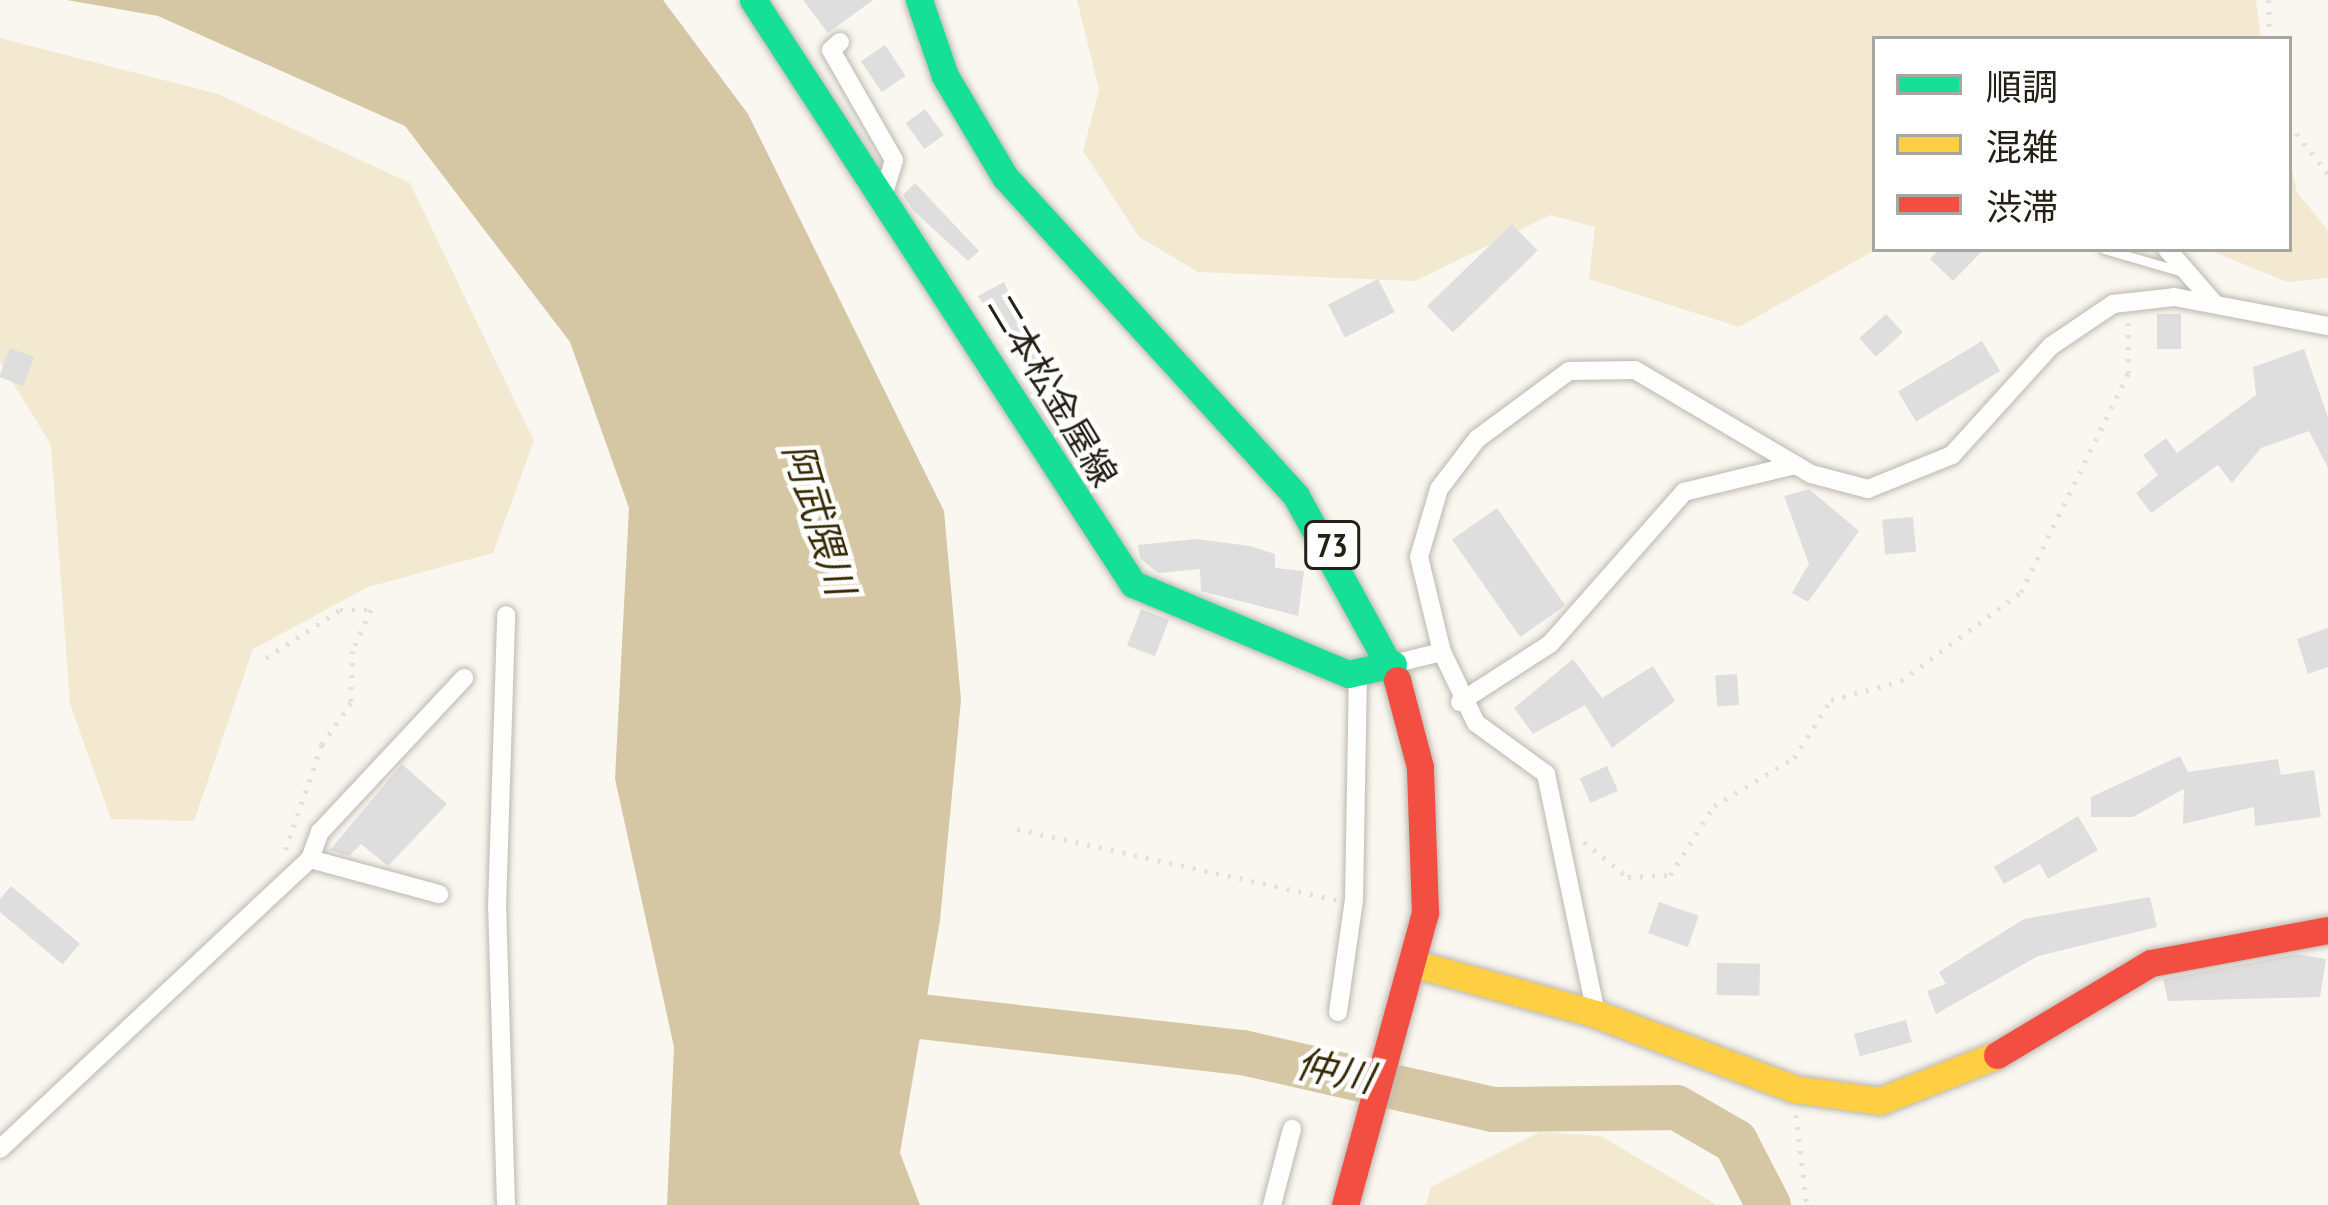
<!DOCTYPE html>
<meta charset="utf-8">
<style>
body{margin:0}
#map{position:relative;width:2328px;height:1205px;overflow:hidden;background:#faf7f0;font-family:"PT Sans Narrow","Noto Sans JP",sans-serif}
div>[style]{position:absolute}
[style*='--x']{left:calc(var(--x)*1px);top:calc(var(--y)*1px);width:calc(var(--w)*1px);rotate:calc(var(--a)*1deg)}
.green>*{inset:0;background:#f2e9d0}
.water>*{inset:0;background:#d5c7a4}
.river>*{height:45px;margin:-22.5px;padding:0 22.5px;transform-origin:22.5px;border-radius:22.5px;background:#d5c7a4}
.building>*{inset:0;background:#dfdede;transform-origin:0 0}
.path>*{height:4.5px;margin-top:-2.25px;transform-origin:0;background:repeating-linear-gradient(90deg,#e2e1de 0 3px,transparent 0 12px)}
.roads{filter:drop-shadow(0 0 3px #bcb8b0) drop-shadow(0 0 3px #bcb8b0)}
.lane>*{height:9px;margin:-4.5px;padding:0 4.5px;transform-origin:4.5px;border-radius:4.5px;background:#fefefd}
.street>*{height:18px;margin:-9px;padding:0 9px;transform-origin:9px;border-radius:9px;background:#fefefd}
.fast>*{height:27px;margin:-13.5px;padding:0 13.5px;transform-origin:13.5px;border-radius:13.5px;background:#16e098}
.slow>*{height:27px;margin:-13.5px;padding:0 13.5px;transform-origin:13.5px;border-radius:13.5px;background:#ffcf43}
.jam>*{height:27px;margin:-13.5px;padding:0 13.5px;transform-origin:13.5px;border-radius:13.5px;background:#f24e42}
span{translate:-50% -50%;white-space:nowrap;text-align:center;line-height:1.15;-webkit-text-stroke:9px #fff;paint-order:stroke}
.shield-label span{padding:3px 9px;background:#fff;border:3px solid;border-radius:9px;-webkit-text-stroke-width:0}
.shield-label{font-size:33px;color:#242015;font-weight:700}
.street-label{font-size:36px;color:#242015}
.water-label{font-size:39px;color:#362901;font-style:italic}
.legend{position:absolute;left:1872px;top:36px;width:420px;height:216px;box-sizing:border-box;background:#fff;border:3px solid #a7a6a1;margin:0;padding:15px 21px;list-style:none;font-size:36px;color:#242015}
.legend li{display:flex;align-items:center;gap:24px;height:60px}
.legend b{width:60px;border:3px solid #a7a6a1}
</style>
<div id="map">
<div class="green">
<div style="clip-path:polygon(1077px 0,2256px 0,2261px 39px,1875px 39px,1877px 249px,1739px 327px,1589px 279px,1595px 227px,1550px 215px,1415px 281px,1198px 272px,1139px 237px,1083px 151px,1099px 90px)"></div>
<div style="clip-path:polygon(0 38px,218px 94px,410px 183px,534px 441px,493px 553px,368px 587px,253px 649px,194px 821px,111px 819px,70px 704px,51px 445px,0 362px)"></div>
<div style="clip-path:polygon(2289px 158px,2297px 192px,2328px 231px,2328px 278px,2287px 282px,2207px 249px,2289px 249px)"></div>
<div style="clip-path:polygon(1540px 1132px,1601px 1136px,1717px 1205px,1426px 1205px,1431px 1187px)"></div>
</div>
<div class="water">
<div style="clip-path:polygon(67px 0,663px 0,748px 114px,944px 511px,961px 700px,940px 920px,900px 1153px,920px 1205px,667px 1205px,674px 1047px,615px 779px,629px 508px,570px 342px,405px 126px,158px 16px)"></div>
</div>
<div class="river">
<div style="--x:866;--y:1010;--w:378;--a:6.4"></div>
<div style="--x:1242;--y:1052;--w:257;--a:12.8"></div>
<div style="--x:1493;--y:1109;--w:183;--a:-0.6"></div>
<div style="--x:1676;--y:1107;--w:68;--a:30"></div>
<div style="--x:1735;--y:1141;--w:72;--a:62.7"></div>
</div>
<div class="building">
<div style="clip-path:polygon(803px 0,873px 0,828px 33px)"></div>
<div style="left:885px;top:45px;width:37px;height:29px;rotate:56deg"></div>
<div style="left:925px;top:109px;width:32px;height:24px;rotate:54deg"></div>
<div style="clip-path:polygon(915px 183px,979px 251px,968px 261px,913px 210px,903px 195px)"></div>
<div style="left:1512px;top:224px;width:37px;height:118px;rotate:46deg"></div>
<div style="clip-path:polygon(1940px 249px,1984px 249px,1953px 281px,1930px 259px)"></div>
<div style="left:1378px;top:279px;width:37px;height:56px;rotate:63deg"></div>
<div style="clip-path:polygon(1004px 282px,1034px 350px,1063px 376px,1039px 393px,978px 296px)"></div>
<div style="left:1886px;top:314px;width:25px;height:36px;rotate:48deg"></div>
<div style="left:2157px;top:314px;width:24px;height:35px"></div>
<div style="left:1982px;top:341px;width:35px;height:98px;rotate:59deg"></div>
<div style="left:10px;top:348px;width:26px;height:31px;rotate:21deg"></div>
<div style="clip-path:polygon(2304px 349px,2328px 417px,2328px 468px,2309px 431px,2261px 448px,2232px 483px,2218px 465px,2151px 513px,2136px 493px,2158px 475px,2143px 455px,2166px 438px,2177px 453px,2256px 395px,2253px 367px)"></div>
<div style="clip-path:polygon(1809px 489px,1859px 531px,1808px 602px,1792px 593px,1809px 564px,1784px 496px)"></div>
<div style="left:1497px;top:508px;width:119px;height:55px;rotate:55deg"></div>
<div style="left:1913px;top:517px;width:35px;height:31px;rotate:85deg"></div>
<div style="clip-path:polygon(1196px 539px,1250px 546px,1275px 554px,1275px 568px,1304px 571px,1298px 616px,1201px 591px,1200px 569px,1158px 573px,1140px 558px,1138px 545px)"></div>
<div style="left:1141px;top:609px;width:30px;height:39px;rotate:21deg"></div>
<div style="clip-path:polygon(2328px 628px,2328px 667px,2308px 674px,2297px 639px)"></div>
<div style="clip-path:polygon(1573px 659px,1602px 698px,1653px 666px,1675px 701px,1612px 748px,1585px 705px,1533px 734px,1514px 708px)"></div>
<div style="left:1737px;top:674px;width:31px;height:22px;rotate:86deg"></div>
<div style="clip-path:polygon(2180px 756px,2188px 772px,2278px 759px,2281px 775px,2314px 770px,2321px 817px,2255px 826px,2254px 807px,2183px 824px,2184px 789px,2133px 817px,2091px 817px,2091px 797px)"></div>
<div style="clip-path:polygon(402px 764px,447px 804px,388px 866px,361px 844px,349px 856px,330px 850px)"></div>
<div style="left:1607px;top:766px;width:27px;height:30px;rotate:66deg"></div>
<div style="clip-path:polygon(2078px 816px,2098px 850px,2048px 879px,2040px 864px,2004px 884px,1994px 867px)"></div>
<div style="left:11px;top:886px;width:90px;height:27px;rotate:40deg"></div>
<div style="clip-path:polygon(2150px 897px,2157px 927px,2038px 956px,1936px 1014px,1927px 991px,1946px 984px,1939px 972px,2024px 919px)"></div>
<div style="left:1659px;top:902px;width:42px;height:33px;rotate:19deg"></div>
<div style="clip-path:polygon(2297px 954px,2326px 959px,2320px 997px,2168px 1001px,2163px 979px)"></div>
<div style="left:1717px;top:963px;width:43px;height:32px;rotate:1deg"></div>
<div style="left:1906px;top:1020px;width:23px;height:54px;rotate:75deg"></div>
</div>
<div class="path">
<div style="--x:2269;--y:0;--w:39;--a:89"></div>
<div style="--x:2289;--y:124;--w:63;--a:52"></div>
<div style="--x:266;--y:658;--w:88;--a:-33"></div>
<div style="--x:340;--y:610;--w:31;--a:0"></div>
<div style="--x:371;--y:610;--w:45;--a:113.7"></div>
<div style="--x:353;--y:651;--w:52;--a:92.2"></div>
<div style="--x:351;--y:703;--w:51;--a:124.6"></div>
<div style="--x:322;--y:745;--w:116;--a:109.1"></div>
<div style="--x:1017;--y:829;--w:327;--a:12.5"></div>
<div style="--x:1584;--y:842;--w:56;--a:38.5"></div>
<div style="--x:1628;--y:877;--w:42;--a:-2.7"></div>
<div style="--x:1670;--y:875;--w:82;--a:-57.5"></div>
<div style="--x:1714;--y:806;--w:93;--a:-31"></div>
<div style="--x:1794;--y:758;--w:69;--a:-57.5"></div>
<div style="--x:1831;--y:700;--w:73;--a:-15.2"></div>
<div style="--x:1901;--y:681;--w:149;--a:-36.6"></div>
<div style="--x:2021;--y:592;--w:243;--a:-63.9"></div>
<div style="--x:2128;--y:374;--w:51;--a:-90"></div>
<div style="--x:1796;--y:1115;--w:91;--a:83"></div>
</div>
<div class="roads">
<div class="lane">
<div style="--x:2104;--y:249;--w:82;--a:16.2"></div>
</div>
<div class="street">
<div style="--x:840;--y:42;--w:12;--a:138"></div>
<div style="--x:831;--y:50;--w:127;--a:60.2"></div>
<div style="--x:894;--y:160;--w:34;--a:107"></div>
<div style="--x:2167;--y:249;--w:72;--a:49"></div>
<div style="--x:1442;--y:652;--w:98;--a:-103.6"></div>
<div style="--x:1419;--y:557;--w:71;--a:-73.6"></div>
<div style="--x:1439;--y:489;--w:63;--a:-52.8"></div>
<div style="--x:1477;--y:439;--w:114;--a:-36.5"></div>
<div style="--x:1569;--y:371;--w:66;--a:-0.9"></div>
<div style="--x:1635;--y:370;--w:204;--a:30.6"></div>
<div style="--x:1811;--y:474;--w:59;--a:14.7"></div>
<div style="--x:1868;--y:489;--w:91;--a:-22"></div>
<div style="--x:1952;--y:455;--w:147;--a:-47.8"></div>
<div style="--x:2051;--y:346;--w:75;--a:-34.1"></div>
<div style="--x:2113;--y:304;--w:61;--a:-6.5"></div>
<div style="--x:2174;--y:297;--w:157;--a:10.7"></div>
<div style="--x:1393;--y:664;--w:50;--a:-13.8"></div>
<div style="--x:1442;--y:652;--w:79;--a:64.4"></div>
<div style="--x:1476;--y:723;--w:87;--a:36.1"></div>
<div style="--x:1546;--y:774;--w:245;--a:78.2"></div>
<div style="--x:1460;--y:702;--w:107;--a:-32.8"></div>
<div style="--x:1550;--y:644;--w:203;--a:-48.6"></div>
<div style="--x:1684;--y:492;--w:115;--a:-13.6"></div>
<div style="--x:310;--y:859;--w:29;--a:-70"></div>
<div style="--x:320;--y:832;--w:211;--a:-46.9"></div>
<div style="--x:1338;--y:1012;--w:113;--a:-81.9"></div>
<div style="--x:1354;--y:900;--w:223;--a:-89"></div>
<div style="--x:0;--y:1149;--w:424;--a:-43.1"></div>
<div style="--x:310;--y:859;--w:134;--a:15.2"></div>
<div style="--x:506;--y:1205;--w:297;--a:-91.7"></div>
<div style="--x:497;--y:908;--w:293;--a:-88.2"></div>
<div style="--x:1272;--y:1205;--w:79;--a:-75.3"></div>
</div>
<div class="fast">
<div style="--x:753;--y:0;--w:697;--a:56.95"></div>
<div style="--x:1133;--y:584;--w:233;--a:22.7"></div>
<div style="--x:1348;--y:674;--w:46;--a:-12.5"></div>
<div style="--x:919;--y:0;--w:80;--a:71.1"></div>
<div style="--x:945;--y:76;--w:117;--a:59.3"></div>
<div style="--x:1005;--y:177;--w:432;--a:47.6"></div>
<div style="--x:1296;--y:496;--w:210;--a:61.2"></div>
</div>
<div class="slow">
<div style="--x:1416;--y:964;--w:187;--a:15.5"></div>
<div style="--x:1596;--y:1014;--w:212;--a:20.7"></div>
<div style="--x:1794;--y:1089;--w:87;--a:7.9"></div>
<div style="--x:1880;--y:1101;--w:126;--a:-21.5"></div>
</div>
<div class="jam">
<div style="--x:1997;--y:1055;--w:179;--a:-30.9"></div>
<div style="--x:2151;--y:963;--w:180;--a:-10.6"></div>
<div style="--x:1345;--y:1205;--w:303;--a:-74.7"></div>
<div style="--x:1425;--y:913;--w:146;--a:-92"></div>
<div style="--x:1420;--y:767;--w:90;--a:-104.8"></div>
</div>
</div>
<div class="shield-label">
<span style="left:1332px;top:545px">73</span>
</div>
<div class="street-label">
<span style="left:1053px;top:390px;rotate:59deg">二本松金屋線</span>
</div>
<div class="water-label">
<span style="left:819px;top:519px;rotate:73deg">阿武隈川</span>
<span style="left:1335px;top:1071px;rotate:12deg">仲川</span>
</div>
<ul class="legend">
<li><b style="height:15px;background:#16e098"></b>順調</li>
<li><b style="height:15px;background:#ffcf43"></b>混雑</li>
<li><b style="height:15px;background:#f24e42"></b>渋滞</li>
</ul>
</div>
